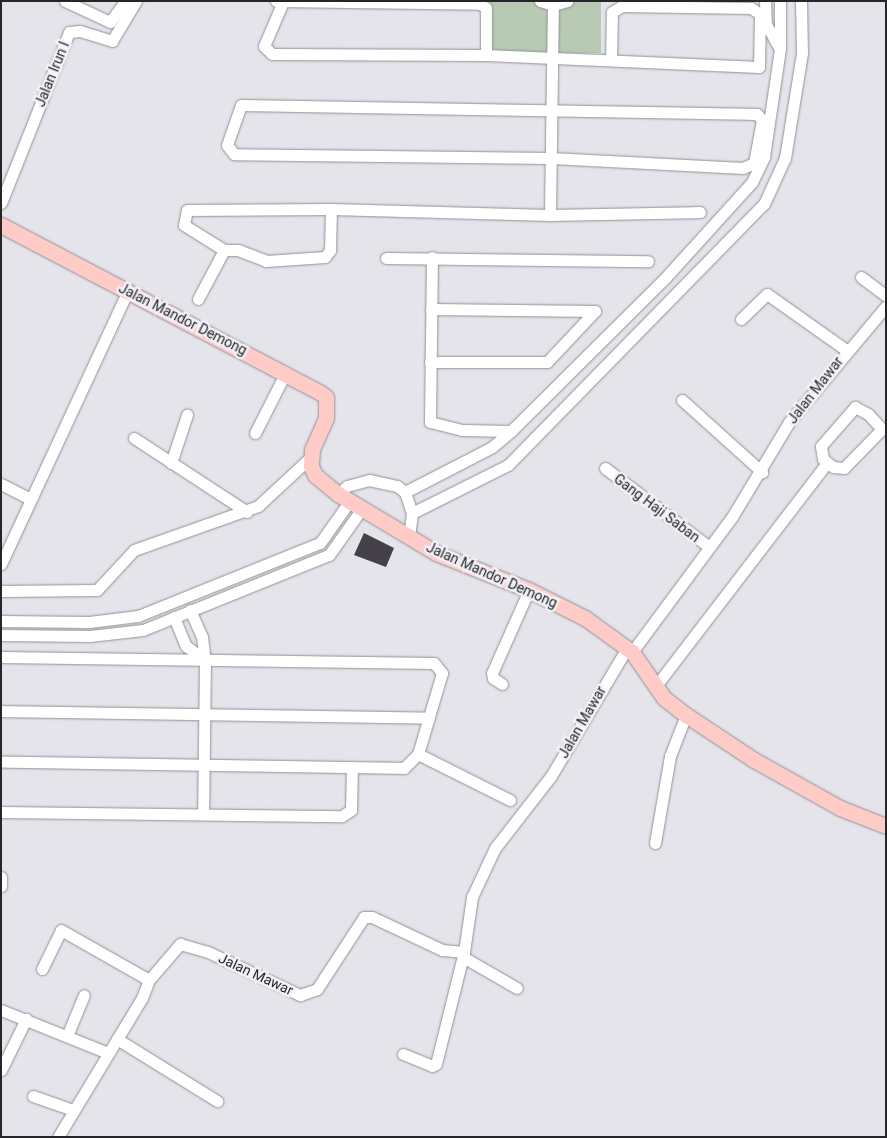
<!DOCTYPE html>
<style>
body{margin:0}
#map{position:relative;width:887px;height:1138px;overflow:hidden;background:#e5e4eb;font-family:Roboto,sans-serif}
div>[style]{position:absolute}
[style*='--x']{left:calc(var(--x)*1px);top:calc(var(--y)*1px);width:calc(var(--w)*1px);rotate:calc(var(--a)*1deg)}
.green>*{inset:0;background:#b8cab3}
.building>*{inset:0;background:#444248}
.roads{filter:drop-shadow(0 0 1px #919097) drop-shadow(0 0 1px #919097)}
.minor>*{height:11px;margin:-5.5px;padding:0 5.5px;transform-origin:5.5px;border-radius:5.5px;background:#fff}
.major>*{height:15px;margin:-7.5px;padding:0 7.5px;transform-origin:7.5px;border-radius:7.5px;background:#fecbc7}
span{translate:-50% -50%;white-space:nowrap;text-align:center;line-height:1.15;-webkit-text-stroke:5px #f3f1f8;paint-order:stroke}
.street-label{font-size:14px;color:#262628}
.frame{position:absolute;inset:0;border:2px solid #262628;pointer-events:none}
</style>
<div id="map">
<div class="green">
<div style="clip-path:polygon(490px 1px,534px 1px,549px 8px,549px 52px,490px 51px)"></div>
<div style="clip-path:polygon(573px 1px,601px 1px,601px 53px,556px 53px,556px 8px)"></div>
</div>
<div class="building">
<div style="clip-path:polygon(364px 533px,394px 548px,386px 567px,354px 555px)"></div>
</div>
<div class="roads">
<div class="minor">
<div style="--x:65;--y:1;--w:50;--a:25"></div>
<div style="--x:110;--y:22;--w:26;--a:-54"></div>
<div style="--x:276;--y:1;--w:204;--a:0.8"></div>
<div style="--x:480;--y:4;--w:7;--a:34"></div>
<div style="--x:486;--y:8;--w:47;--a:90"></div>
<div style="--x:540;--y:1;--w:14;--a:17"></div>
<div style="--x:553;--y:5;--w:15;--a:-16"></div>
<div style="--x:765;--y:1;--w:23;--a:88"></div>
<div style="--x:766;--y:24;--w:26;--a:61"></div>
<div style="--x:282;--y:4;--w:46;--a:113.2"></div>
<div style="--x:264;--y:46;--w:11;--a:45"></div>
<div style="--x:272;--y:54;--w:214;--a:0.3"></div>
<div style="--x:486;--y:55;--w:273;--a:2.5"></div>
<div style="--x:759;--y:67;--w:53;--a:-88.9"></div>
<div style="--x:760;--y:14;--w:11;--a:-146"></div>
<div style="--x:751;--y:8;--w:129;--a:-179.1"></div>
<div style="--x:622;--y:6;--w:12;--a:149"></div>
<div style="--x:612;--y:12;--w:47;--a:91.2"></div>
<div style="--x:241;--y:105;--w:516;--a:1"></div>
<div style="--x:757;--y:114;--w:8;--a:50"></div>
<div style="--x:762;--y:120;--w:44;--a:100.5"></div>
<div style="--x:754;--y:163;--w:12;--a:156"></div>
<div style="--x:743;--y:168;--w:192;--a:-177"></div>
<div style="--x:551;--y:158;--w:317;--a:-179.3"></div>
<div style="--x:234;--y:154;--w:11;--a:-128"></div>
<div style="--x:227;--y:145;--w:42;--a:-70.7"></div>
<div style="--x:1;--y:203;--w:184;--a:-68.3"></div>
<div style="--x:69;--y:32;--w:11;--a:-5"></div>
<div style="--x:80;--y:31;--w:34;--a:17"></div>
<div style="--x:112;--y:41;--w:47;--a:-59"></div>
<div style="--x:550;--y:215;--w:210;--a:-89.2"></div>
<div style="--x:224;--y:250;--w:47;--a:-148"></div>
<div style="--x:184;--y:225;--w:15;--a:-79"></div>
<div style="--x:187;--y:210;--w:144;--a:-0.4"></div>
<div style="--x:331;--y:209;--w:219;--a:1.6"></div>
<div style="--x:550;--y:215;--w:150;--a:-1.1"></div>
<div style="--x:432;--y:257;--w:165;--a:90.7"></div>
<div style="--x:430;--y:422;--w:33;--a:14"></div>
<div style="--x:462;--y:430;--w:49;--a:1.2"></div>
<div style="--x:386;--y:258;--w:262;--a:0.7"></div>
<div style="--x:861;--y:277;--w:31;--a:37"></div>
<div style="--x:198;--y:299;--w:55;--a:-62"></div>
<div style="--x:224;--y:250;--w:14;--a:0"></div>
<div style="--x:238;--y:250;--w:30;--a:21"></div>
<div style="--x:266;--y:261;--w:59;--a:-3.9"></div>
<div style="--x:325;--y:257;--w:9;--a:-54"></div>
<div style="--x:330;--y:250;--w:41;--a:-88.6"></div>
<div style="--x:431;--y:309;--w:164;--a:0.7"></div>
<div style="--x:741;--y:319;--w:36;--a:-44"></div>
<div style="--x:767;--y:294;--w:97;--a:35.3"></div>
<div style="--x:430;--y:362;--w:117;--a:0"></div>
<div style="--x:547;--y:362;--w:70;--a:-46.7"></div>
<div style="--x:682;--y:400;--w:108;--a:42"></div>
<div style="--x:855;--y:407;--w:15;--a:28"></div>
<div style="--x:868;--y:414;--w:21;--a:47"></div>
<div style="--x:882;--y:429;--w:54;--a:134.3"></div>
<div style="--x:844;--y:468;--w:11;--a:-175"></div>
<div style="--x:833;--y:467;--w:13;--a:-141"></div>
<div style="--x:823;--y:459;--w:13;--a:-99"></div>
<div style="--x:821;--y:446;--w:52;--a:-48.9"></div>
<div style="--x:255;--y:433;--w:68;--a:-63.1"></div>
<div style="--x:134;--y:438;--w:135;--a:33.2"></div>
<div style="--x:171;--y:463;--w:51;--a:-71.6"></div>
<div style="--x:605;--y:468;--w:131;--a:37.2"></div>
<div style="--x:1;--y:484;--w:33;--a:27"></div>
<div style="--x:405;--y:492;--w:98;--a:-27.3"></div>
<div style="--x:492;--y:447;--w:25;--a:-40"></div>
<div style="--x:511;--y:431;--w:218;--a:-44.8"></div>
<div style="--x:666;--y:277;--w:128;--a:-47.8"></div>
<div style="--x:752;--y:182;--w:28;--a:-64"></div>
<div style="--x:764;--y:157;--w:110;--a:-81.6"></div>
<div style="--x:780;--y:48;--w:47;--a:-90"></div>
<div style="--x:338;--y:494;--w:12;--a:-42"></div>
<div style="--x:347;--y:486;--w:23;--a:-15"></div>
<div style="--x:369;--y:480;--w:29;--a:12"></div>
<div style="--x:397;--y:486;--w:10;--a:37"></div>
<div style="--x:405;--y:492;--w:22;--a:72"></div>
<div style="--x:412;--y:513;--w:24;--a:97"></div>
<div style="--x:412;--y:513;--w:107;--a:-26.6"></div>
<div style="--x:508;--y:465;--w:366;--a:-45.6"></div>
<div style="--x:764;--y:204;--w:51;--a:-65.5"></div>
<div style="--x:785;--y:158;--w:106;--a:-80.8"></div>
<div style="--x:802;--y:53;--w:52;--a:-91.1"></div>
<div style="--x:1;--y:564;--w:302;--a:-65.1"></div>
<div style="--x:1;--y:591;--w:96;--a:-0.6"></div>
<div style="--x:97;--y:590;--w:54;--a:-47.2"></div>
<div style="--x:134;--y:550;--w:132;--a:-19.5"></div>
<div style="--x:258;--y:506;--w:72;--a:-42.8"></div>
<div style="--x:190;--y:610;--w:30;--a:66"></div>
<div style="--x:202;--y:637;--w:23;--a:83"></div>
<div style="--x:205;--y:660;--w:154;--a:90.7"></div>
<div style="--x:174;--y:617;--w:31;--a:68"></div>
<div style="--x:186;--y:646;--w:24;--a:36"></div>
<div style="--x:1;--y:621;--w:88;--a:0.7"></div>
<div style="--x:89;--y:622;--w:49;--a:-7"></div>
<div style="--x:138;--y:616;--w:196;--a:-21.9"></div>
<div style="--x:320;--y:543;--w:50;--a:-54.7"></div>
<div style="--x:1;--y:635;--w:89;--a:0.6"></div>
<div style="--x:90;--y:636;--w:53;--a:-6.5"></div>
<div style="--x:143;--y:630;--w:201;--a:-22"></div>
<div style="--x:329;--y:555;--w:55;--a:-54.6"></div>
<div style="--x:632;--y:652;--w:168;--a:-53.5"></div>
<div style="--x:732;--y:517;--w:111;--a:-59"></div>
<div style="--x:789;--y:422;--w:151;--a:-50.1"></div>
<div style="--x:1;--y:657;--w:433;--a:0.8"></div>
<div style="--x:434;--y:663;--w:13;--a:51"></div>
<div style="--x:442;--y:673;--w:84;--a:106.5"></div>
<div style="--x:418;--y:754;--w:20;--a:135"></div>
<div style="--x:404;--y:768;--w:403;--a:-179.1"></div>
<div style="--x:502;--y:684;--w:11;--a:-146"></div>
<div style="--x:493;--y:678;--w:5;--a:-101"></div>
<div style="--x:492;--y:673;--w:91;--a:-66"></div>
<div style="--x:655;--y:687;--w:282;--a:-52.5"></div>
<div style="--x:1;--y:711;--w:428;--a:0.9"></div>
<div style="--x:418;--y:754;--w:103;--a:26.6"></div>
<div style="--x:1;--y:812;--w:341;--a:0.7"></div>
<div style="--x:342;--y:816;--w:11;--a:-34"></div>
<div style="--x:351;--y:810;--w:43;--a:-88.7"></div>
<div style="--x:655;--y:843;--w:88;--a:-80.2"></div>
<div style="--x:670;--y:756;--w:44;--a:-68.7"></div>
<div style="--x:1;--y:877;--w:9;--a:90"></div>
<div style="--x:463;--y:957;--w:62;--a:29.9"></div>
<div style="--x:42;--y:969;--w:43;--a:-64"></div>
<div style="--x:61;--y:930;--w:101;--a:29.6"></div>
<div style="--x:1;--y:1010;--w:115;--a:21.9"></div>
<div style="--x:67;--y:1036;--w:44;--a:-67.5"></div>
<div style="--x:117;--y:1039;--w:118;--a:31.8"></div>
<div style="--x:403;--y:1054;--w:31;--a:22"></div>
<div style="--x:432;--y:1066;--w:4;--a:-27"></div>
<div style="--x:436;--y:1064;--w:115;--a:-76"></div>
<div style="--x:1;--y:1070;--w:57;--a:-63.9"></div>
<div style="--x:33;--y:1096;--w:42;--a:19.3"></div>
<div style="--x:58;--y:1137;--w:162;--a:-58.9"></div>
<div style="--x:142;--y:998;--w:19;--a:-69"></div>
<div style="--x:149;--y:980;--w:48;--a:-49.3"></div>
<div style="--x:180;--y:944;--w:29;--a:16"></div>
<div style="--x:208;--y:952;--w:102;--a:25.1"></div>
<div style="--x:300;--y:995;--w:18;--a:-19"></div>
<div style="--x:317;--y:989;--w:86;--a:-56.9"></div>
<div style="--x:364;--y:917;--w:8;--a:0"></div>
<div style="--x:372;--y:917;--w:77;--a:25.2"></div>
<div style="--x:442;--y:950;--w:22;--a:5"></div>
<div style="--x:464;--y:952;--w:56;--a:-81.7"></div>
<div style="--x:472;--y:897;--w:54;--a:-64.9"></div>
<div style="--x:495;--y:848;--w:91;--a:-52.1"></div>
<div style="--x:551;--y:776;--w:149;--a:-59.3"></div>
</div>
<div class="major">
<div style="--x:1;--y:225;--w:361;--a:27.7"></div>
<div style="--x:321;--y:393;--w:6;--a:39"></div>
<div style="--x:326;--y:397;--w:21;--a:90"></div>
<div style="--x:326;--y:418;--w:35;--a:114"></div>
<div style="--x:312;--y:450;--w:16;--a:94"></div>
<div style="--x:311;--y:466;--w:10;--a:66"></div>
<div style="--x:315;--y:475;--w:30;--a:40"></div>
<div style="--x:338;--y:494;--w:114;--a:31"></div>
<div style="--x:436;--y:553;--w:100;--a:21.7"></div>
<div style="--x:529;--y:590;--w:63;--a:26.6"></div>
<div style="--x:585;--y:618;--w:58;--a:35.9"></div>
<div style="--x:632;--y:652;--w:56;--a:55.2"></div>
<div style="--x:664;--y:698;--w:28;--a:38"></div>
<div style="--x:686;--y:715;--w:82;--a:33.5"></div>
<div style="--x:754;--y:760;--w:98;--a:29.2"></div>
<div style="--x:840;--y:808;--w:49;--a:21.4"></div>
</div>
</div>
<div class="street-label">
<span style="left:52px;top:74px;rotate:-68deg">Jalan Irun I</span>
<span style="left:183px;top:319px;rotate:27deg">Jalan Mandor Demong</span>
<span style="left:815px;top:390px;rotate:-52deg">Jalan Mawar</span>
<span style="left:657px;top:508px;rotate:37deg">Gang Haji Saban</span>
<span style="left:492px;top:575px;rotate:24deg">Jalan Mandor Demong</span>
<span style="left:582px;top:722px;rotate:-60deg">Jalan Mawar</span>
<span style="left:256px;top:974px;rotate:25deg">Jalan Mawar</span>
</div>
<div class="frame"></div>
</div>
